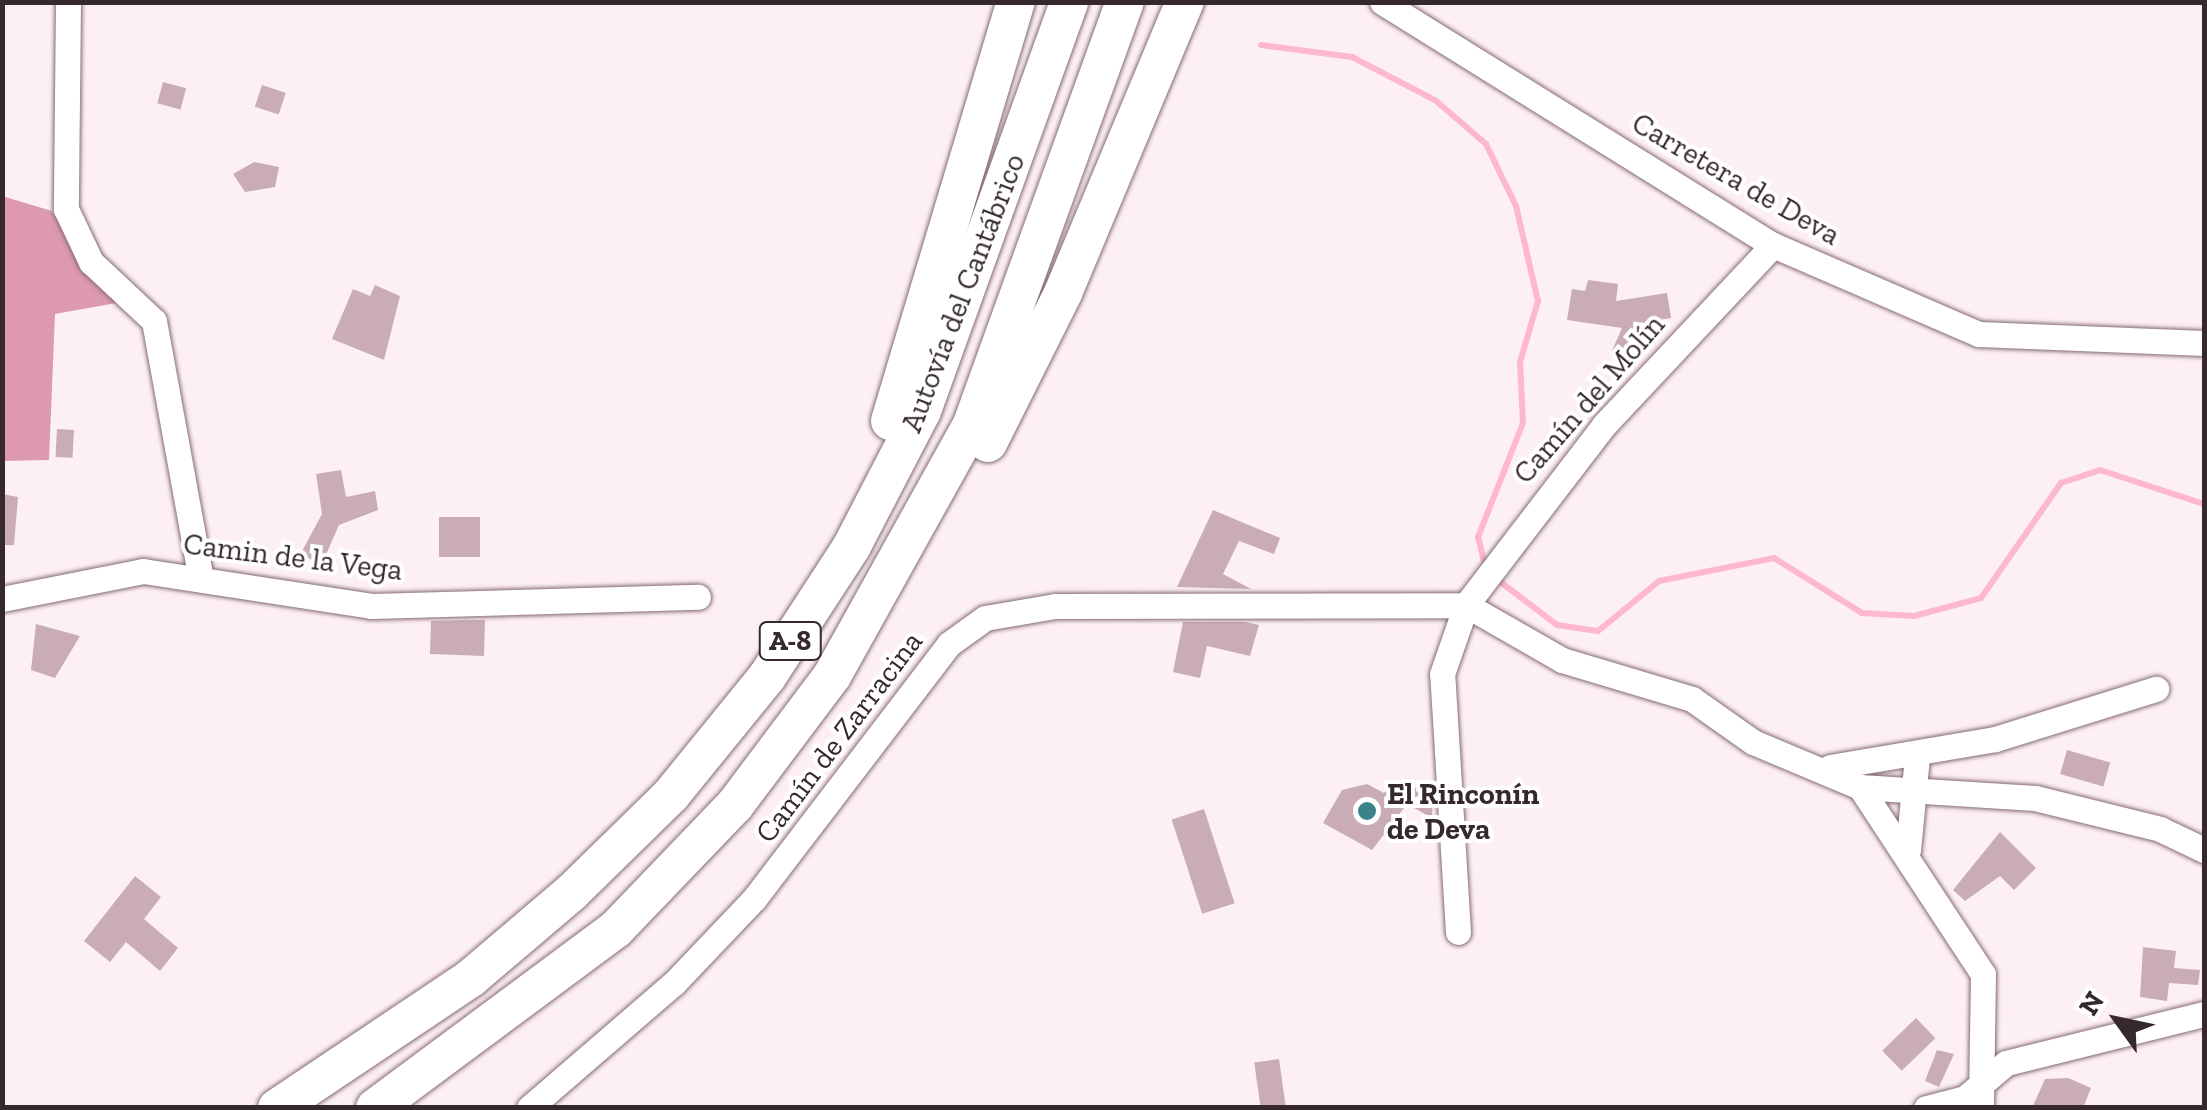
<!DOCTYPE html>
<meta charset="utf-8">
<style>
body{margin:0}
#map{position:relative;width:2207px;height:1110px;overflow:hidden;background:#fdf0f4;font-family:"Zilla Slab",serif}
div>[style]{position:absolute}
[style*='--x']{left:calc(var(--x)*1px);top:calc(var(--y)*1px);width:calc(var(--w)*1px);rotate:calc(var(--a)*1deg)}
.forest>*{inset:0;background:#dc99b0}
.stream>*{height:6px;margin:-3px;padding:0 3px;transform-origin:3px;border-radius:3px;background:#fdb7d0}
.building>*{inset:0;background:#c9acb5;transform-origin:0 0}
.roads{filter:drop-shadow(0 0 2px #856b73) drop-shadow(0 0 2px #856b73)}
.minor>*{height:25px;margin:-12.5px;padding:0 12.5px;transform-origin:12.5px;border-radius:12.5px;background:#fff}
.highway>*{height:38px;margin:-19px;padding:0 19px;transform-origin:19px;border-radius:19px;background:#fff}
.dots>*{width:28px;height:28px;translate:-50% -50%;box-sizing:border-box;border:5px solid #fff;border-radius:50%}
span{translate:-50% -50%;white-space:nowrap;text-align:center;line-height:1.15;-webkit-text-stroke:8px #fff;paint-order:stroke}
.shield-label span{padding:2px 8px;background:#fff;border:2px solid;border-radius:8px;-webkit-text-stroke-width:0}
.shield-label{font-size:28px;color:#35292d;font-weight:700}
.street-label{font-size:30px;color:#35292d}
.poi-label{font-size:30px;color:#35292d;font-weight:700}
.left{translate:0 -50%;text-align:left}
.frame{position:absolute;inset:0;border:5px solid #35292d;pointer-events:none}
.north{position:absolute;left:2067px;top:970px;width:100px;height:100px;-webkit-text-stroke:8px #fff;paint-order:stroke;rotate:303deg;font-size:28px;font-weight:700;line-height:40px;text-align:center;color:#35292d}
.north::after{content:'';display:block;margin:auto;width:35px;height:45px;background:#35292d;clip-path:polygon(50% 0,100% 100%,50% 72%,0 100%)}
</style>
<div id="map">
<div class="forest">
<div style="clip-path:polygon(2px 196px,52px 211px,80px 261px,127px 301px,55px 314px,49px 460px,3px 461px)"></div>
</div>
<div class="stream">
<div style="--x:1261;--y:45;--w:92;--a:7.5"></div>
<div style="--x:1352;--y:57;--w:93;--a:27.4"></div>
<div style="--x:1435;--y:100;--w:67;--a:40.8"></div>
<div style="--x:1486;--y:144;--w:69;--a:64.2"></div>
<div style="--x:1516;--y:206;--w:98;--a:77"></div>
<div style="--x:1538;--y:301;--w:64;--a:106.4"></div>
<div style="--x:1520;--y:362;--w:61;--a:87.2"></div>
<div style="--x:1523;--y:423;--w:123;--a:111.5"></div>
<div style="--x:1478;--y:537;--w:33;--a:76"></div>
<div style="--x:1494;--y:577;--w:79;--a:37.3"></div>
<div style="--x:1557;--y:625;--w:41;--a:8.3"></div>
<div style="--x:1598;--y:631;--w:79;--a:-39.3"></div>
<div style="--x:1659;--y:581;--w:117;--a:-11.3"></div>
<div style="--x:1774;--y:558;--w:104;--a:32"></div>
<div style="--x:1862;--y:613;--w:52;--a:3.3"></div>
<div style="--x:1914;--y:616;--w:69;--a:-15"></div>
<div style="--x:1981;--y:598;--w:140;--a:-55.2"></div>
<div style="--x:2061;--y:483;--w:41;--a:-18.4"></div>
<div style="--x:2100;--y:470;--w:109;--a:18.1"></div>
</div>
<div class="building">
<div style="left:163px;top:82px;width:24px;height:22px;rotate:15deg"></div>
<div style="left:262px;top:85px;width:25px;height:23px;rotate:18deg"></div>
<div style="clip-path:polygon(254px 162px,279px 167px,275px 187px,245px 192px,233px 174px)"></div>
<div style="clip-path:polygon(1588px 280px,1618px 284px,1616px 301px,1667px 293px,1671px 318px,1646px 322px,1629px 360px,1611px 353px,1622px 328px,1567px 320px,1572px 289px,1585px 291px)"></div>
<div style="clip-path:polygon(375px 285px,400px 296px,384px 360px,332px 339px,353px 289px,370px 296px)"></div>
<div style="left:57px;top:429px;width:17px;height:28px;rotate:3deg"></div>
<div style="clip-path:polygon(341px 470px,346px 497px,375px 491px,378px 510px,339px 525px,321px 566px,301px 553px,322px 514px,316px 474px)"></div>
<div style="clip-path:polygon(2px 494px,18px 497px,14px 545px,2px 545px)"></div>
<div style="clip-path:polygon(1213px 510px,1280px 538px,1274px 554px,1239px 541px,1223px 574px,1251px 589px,1177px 587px)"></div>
<div style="left:439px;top:517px;width:41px;height:40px"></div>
<div style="clip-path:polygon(468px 620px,485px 620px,484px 656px,430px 654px,431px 621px)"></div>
<div style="clip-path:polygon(1183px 622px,1245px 622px,1259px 625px,1250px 656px,1207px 646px,1200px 678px,1173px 672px)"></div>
<div style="clip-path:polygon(36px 624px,80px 636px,55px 678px,31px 670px)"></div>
<div style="left:2067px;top:750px;width:45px;height:25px;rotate:16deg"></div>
<div style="clip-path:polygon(1390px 783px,1433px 791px,1432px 818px,1407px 804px,1372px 850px,1323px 823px,1342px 790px,1367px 784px,1384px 793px)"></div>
<div style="left:1204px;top:809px;width:99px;height:34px;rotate:72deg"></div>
<div style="clip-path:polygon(2000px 832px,2036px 868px,2014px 890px,2000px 876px,1965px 901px,1953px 890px)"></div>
<div style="clip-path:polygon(135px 876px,161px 897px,144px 919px,178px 948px,160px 971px,126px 942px,110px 962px,84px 941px)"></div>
<div style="clip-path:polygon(2143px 947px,2176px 951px,2174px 968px,2200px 970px,2198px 985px,2169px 983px,2167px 1001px,2140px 997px)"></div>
<div style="left:1916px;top:1018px;width:28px;height:47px;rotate:46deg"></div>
<div style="clip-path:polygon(1937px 1050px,1954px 1054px,1939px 1087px,1925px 1081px)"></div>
<div style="left:1279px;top:1059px;width:49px;height:25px;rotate:82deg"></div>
<div style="clip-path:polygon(2068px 1078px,2091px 1088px,2083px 1108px,2032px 1108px,2045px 1079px)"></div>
</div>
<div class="roads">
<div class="minor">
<div style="--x:68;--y:2;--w:207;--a:90.6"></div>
<div style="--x:66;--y:209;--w:59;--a:64.7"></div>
<div style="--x:91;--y:262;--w:86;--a:43.1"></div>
<div style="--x:154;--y:321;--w:262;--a:79.7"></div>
<div style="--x:1382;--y:2;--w:460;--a:31.9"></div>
<div style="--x:1773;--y:245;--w:224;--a:23.4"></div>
<div style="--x:1979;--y:334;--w:225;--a:2.3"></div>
<div style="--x:2;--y:599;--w:144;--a:-11.2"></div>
<div style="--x:143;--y:571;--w:231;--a:8.7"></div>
<div style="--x:371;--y:606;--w:327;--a:-1.6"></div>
<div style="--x:1830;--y:767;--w:167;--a:-9.6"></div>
<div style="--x:1995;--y:739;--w:169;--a:-17.3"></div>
<div style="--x:1860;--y:787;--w:224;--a:56.7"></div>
<div style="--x:1983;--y:974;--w:134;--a:90.9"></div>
<div style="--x:1908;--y:850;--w:94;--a:-84.5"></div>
<div style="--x:1458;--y:932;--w:258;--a:-93.5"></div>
<div style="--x:1442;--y:674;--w:73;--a:-70.8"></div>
<div style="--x:1466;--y:605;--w:227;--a:-52.5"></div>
<div style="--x:1604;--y:425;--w:247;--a:-46.8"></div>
<div style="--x:529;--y:1108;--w:191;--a:-40.8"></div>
<div style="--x:674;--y:983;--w:116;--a:-46.4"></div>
<div style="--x:754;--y:899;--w:321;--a:-52.6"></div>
<div style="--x:949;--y:644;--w:44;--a:-35.8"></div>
<div style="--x:985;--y:618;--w:71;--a:-9.7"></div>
<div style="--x:1055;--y:606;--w:411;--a:-0.1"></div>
<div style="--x:1466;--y:605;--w:111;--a:29.8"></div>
<div style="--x:1562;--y:660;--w:136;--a:16.7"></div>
<div style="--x:1692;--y:699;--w:75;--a:35.2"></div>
<div style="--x:1753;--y:742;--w:116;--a:22.8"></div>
<div style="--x:1860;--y:787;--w:175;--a:3.6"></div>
<div style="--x:2035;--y:798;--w:129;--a:13.9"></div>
<div style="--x:2160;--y:829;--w:49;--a:25.5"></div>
<div style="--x:1926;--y:1108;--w:40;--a:-14.4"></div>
<div style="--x:1965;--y:1098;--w:54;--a:-40.5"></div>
<div style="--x:2006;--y:1063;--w:204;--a:-13.9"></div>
</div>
<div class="highway">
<div style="--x:890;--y:421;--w:438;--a:-73.3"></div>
<div style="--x:988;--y:443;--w:168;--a:-63.4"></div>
<div style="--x:1063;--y:293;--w:316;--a:-67.3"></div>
<div style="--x:277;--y:1108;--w:234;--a:-33.8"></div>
<div style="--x:471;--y:978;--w:131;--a:-40.4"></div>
<div style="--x:571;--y:893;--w:140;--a:-44.4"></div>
<div style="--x:671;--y:795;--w:152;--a:-50.9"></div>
<div style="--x:767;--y:677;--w:156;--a:-57"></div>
<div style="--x:852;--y:546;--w:152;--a:-62.6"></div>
<div style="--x:922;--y:411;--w:435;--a:-70.2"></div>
<div style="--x:375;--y:1108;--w:300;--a:-36.6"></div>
<div style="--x:616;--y:929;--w:172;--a:-46.2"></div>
<div style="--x:735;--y:805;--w:161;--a:-53.1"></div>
<div style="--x:832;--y:676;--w:288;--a:-60.9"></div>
<div style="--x:972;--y:424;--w:449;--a:-70.1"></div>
</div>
</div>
<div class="dots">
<div style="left:1367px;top:811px;background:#3b828b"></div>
</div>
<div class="shield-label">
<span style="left:790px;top:641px">A-8</span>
</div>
<div class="street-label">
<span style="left:1736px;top:179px;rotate:30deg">Carretera de Deva</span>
<span style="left:963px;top:293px;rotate:-69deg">Autovía del Cantábrico</span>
<span style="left:1589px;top:399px;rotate:-49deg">Camín del Molín</span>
<span style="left:293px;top:557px;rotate:7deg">Camin de la Vega</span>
<span style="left:839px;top:737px;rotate:-53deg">Camín de Zarracina</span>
</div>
<div class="poi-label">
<span class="left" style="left:1387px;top:811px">El Rinconín<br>de Deva</span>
</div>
<div class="frame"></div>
<div class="north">N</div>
</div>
